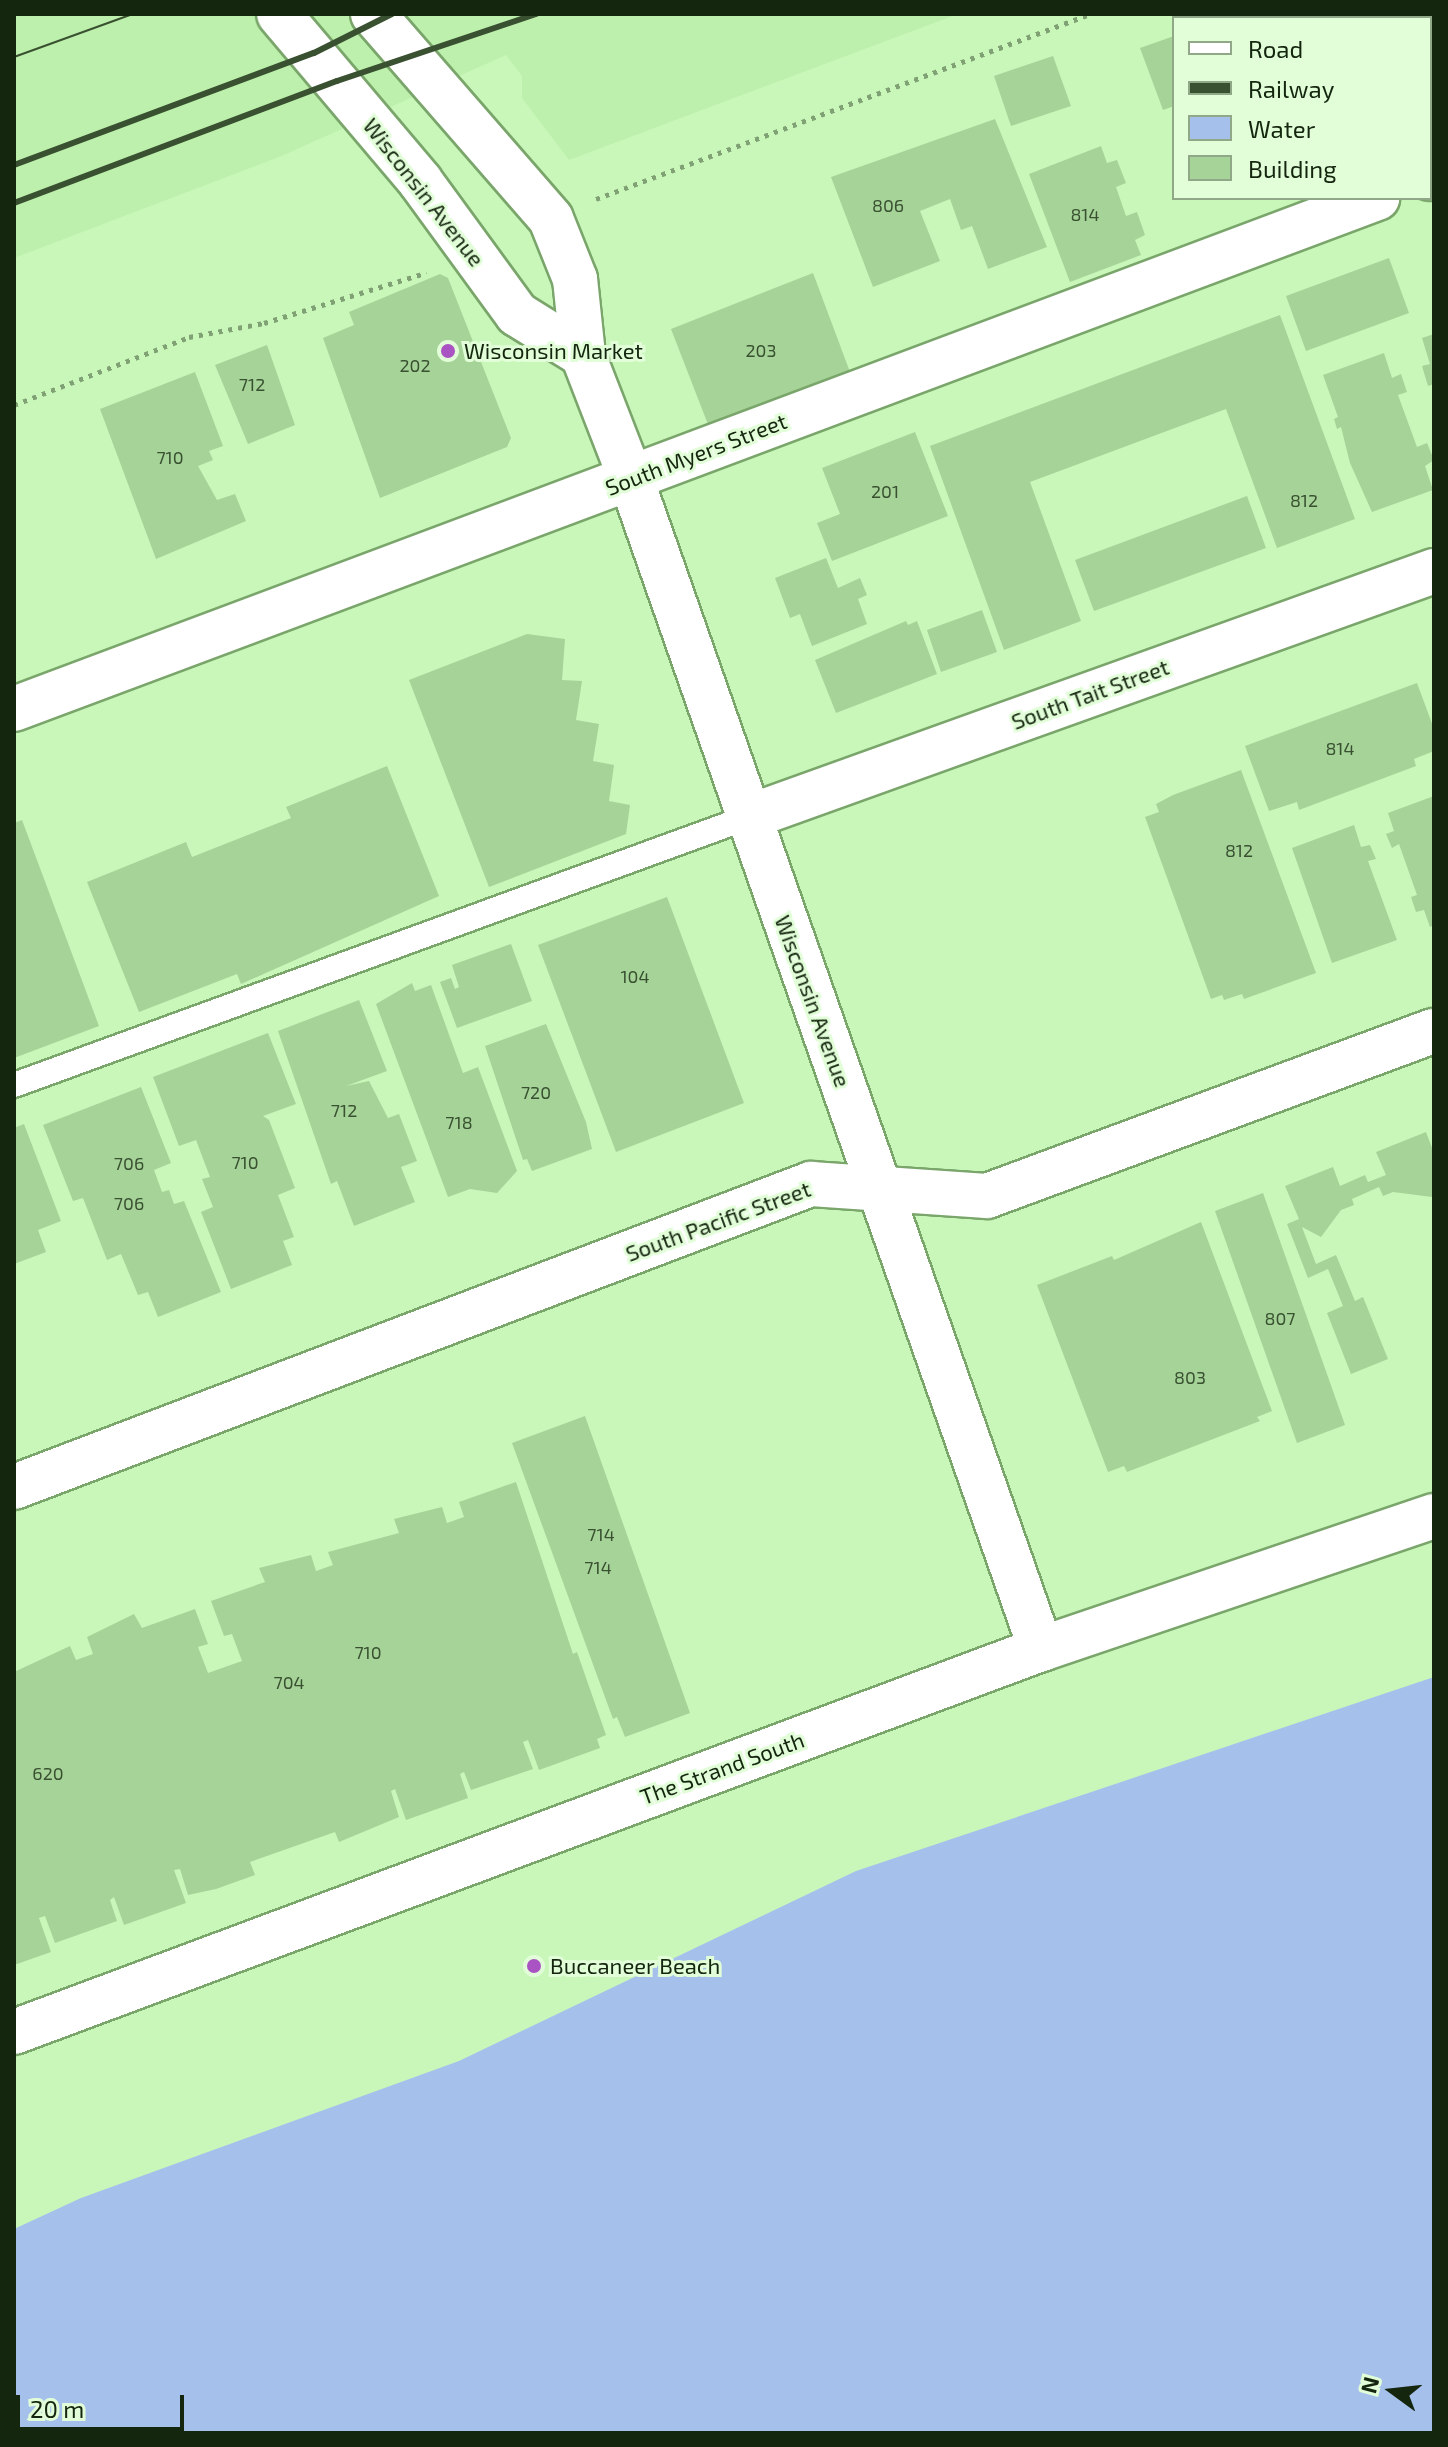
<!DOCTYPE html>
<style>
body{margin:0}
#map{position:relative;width:1448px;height:2447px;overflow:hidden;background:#c9f7ba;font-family:"Exo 2",sans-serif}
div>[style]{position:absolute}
.built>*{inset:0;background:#bdf0ac}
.water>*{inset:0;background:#a5c1eb}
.building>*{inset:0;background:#a6d398}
.path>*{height:5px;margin-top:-2.5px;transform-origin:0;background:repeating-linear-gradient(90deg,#7fa173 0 4px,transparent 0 10px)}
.roads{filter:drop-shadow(2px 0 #7aa56b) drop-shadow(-2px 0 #7aa56b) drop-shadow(0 2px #7aa56b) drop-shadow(0 -2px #7aa56b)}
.lane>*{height:24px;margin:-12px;padding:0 12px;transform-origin:12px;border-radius:12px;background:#fff}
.street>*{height:44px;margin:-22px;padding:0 22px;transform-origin:22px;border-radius:22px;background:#fff}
.secondary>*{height:44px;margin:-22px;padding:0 22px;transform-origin:22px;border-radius:22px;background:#fff}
.tram>*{height:2px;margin:-1px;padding:0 1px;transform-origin:1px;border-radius:1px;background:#395031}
.rail>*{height:6px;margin:-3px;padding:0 3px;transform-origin:3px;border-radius:3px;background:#395031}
.dots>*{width:22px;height:22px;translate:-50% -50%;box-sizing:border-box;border:4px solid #e2fed9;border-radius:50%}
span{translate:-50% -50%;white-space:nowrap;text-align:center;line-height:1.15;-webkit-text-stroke:6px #e2fed9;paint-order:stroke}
.number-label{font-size:18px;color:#395131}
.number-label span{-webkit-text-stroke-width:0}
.street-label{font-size:22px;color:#15260f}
.poi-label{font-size:22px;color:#15260f}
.left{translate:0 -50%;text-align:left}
.frame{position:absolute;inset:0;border:16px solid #15260f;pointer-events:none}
.legend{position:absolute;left:1172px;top:16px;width:260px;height:184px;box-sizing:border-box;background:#e2fed9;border:2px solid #90a888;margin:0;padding:10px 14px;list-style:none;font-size:24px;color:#15260f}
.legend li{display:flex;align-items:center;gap:16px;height:40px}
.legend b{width:40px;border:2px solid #90a888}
.north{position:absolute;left:1352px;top:2351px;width:80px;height:80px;-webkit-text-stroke:6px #e2fed9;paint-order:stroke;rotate:285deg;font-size:22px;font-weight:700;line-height:32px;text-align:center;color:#15260f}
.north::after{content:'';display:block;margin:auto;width:28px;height:36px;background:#15260f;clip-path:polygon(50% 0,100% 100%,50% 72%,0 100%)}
.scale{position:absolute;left:16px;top:2395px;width:168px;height:36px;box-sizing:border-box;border:4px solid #15260f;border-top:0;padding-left:10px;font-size:24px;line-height:28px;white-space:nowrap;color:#15260f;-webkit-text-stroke:6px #e2fed9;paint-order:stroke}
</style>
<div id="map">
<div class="built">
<div style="clip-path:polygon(14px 14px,958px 14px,569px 160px,522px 98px,522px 76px,506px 55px,284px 155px,14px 258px)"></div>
</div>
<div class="water">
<div style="clip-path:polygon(1434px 1677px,1434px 2433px,14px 2433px,14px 2229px,81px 2198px,459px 2061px,856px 1871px)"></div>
</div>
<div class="building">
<div style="clip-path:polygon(1231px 14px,1371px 14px,1372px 18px,1222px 18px)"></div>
<div style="clip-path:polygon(1391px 14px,1434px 14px,1434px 129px,1430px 18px)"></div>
<div style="clip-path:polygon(1174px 36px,1174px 106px,1163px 110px,1140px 48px)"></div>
<div style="clip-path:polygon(1053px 56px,1071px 106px,1011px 126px,994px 76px)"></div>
<div style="clip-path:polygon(995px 119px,1047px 247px,988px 269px,972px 226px,961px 230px,950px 199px,920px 211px,940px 261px,873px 287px,831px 177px)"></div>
<div style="clip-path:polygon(1101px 146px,1107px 163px,1117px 160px,1126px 183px,1116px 187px,1126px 216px,1137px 212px,1145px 235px,1135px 240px,1141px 255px,1070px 282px,1029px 174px)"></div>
<div style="clip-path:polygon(1389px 258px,1409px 313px,1306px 351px,1286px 296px)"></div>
<div style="clip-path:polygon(813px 273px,850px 372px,709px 427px,671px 329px)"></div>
<div style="clip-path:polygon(440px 274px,448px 278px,511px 438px,507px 447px,380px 498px,323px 338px,354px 325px,349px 312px)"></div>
<div style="clip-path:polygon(1280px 315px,1355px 519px,1277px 548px,1226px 409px,1030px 482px,1081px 621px,1004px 650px,930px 446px)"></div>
<div style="clip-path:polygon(1434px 334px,1434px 384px,1428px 386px,1422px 366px,1430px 364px,1422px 338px)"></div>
<div style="clip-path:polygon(267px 345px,295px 425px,248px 444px,215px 365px)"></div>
<div style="clip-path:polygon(1384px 353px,1392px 378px,1401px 374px,1407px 392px,1398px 395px,1417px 447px,1427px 443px,1434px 460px,1425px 466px,1433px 490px,1372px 512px,1350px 463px,1341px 427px,1337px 429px,1334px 419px,1338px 417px,1323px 375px)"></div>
<div style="clip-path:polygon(195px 372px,223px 446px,209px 451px,213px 460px,198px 466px,217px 500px,235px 494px,246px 521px,156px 559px,100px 409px)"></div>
<div style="clip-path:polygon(915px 432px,948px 516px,832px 561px,817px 523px,840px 514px,822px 468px)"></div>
<div style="clip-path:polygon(1247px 496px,1266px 548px,1094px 611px,1075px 560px)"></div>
<div style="clip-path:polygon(826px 558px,838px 588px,860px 578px,867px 595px,858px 599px,867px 624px,812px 646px,800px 614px,790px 618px,775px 578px)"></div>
<div style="clip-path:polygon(982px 610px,997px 652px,941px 672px,927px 630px)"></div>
<div style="clip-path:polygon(906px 621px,908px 625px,917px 621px,937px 674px,836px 713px,815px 660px)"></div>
<div style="clip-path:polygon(527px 634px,565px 639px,562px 680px,582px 681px,576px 720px,599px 724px,593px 761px,614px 765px,609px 801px,630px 805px,626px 834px,489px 887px,409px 680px)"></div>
<div style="clip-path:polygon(1417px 683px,1434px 729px,1434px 751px,1414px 759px,1416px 766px,1299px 810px,1297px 802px,1269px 811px,1245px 746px)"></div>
<div style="clip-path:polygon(387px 766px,439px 896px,241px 984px,237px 974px,139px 1012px,87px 882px,186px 842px,192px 857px,291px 818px,286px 807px)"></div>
<div style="clip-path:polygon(1241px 770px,1316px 973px,1244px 999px,1242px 994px,1224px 1000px,1222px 995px,1211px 999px,1145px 817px,1159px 812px,1156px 804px,1173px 795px)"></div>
<div style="clip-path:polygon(1434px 796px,1434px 925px,1430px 927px,1424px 910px,1416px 912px,1411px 897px,1417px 895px,1399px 844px,1392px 848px,1386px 834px,1394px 831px,1388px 813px)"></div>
<div style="clip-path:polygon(22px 820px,99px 1026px,14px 1058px,14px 823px)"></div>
<div style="clip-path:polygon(1354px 825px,1361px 847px,1370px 845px,1376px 859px,1368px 861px,1397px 940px,1332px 963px,1292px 848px)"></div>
<div style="clip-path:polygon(667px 897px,744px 1103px,616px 1152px,538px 945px)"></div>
<div style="clip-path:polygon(511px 944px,532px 1001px,457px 1028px,440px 982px,451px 978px,455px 989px,459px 987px,452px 965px)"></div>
<div style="clip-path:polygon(412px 983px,415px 991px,431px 985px,463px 1073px,478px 1067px,517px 1171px,497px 1193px,470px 1189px,448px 1197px,376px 1004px)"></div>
<div style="clip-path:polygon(359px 1000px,387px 1071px,346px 1086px,369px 1081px,388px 1118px,399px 1114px,417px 1161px,401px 1167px,415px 1202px,354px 1226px,337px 1181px,331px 1184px,278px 1031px)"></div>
<div style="clip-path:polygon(546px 1024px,586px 1122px,592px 1149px,532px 1171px,527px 1159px,523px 1160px,485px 1046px)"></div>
<div style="clip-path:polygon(268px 1033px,296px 1104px,263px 1116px,269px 1120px,295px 1188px,278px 1195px,294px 1237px,283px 1241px,292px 1265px,231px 1289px,201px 1212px,213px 1207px,202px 1179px,210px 1177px,196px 1140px,179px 1146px,153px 1077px)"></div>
<div style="clip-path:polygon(141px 1087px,171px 1163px,154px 1170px,162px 1192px,169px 1190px,174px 1204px,184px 1201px,221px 1292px,158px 1317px,148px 1292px,138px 1295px,121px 1254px,107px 1260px,83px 1198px,73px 1201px,43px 1125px)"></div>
<div style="clip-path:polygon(24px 1124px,61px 1221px,38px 1230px,46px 1252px,14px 1264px,14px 1128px)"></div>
<div style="clip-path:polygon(1426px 1132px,1434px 1153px,1432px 1197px,1393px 1192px,1383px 1196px,1379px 1187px,1352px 1199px,1354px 1205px,1341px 1210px,1321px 1237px,1302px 1227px,1316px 1264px,1336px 1255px,1355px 1301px,1363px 1297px,1388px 1359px,1351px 1374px,1327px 1313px,1343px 1306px,1328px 1269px,1308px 1278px,1287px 1224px,1299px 1219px,1285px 1186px,1333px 1167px,1340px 1186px,1365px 1175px,1368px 1182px,1386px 1175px,1376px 1152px)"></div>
<div style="clip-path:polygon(1263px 1193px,1345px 1425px,1297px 1443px,1215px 1211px)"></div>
<div style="clip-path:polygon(1201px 1222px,1272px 1411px,1257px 1417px,1260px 1421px,1127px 1472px,1124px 1466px,1108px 1472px,1037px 1285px,1112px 1256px,1114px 1260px)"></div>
<div style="clip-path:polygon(585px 1416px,690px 1713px,625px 1737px,617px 1717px,613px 1719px,512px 1443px)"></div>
<div style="clip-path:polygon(516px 1482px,573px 1654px,577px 1652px,606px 1735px,597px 1739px,600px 1748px,539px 1770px,528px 1740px,523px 1742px,533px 1769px,471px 1790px,464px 1772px,460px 1774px,468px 1798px,406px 1820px,395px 1789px,391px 1791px,399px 1817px,339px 1842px,335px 1832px,250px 1862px,255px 1875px,216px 1889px,188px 1895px,180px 1869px,174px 1870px,186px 1903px,124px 1925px,114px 1897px,110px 1900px,117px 1921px,55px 1943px,45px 1916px,39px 1918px,51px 1952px,14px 1965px,14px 1672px,70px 1646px,76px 1660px,93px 1654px,87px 1637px,134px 1614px,142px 1628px,195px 1609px,208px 1644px,198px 1647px,208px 1673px,242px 1661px,232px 1634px,224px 1636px,211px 1601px,265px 1582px,259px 1568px,311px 1555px,316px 1571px,333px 1565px,328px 1552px,399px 1533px,394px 1519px,442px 1507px,447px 1523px,464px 1517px,459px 1502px)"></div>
</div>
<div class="path">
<div style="left:596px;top:199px;width:528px;rotate:-20.53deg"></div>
<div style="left:14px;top:405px;width:188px;rotate:-21.2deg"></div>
<div style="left:189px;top:337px;width:76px;rotate:-10.6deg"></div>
<div style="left:264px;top:323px;width:170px;rotate:-17.2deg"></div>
</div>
<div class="roads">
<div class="lane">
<div style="left:14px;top:1085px;width:779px;rotate:-20.04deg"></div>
</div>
<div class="street">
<div style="left:1430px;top:178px;width:4px;rotate:-27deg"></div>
<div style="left:14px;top:709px;width:1456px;rotate:-20.55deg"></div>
<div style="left:746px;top:818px;width:731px;rotate:-19.75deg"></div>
<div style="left:14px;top:2032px;width:1096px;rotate:-20.45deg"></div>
<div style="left:1041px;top:1649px;width:415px;rotate:-18.7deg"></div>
</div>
<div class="secondary">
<div style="left:279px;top:14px;width:219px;rotate:49.8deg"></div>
<div style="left:420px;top:181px;width:165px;rotate:53.9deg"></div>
<div style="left:517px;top:314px;width:78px;rotate:31.8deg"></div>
<div style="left:373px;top:14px;width:271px;rotate:49deg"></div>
<div style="left:551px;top:219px;width:65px;rotate:68.2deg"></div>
<div style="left:575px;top:279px;width:76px;rotate:84deg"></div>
<div style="left:583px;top:355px;width:133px;rotate:68.8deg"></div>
<div style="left:631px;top:479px;width:1240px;rotate:70.69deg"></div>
<div style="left:14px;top:1487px;width:853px;rotate:-20.82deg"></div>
<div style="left:811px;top:1184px;width:176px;rotate:3.9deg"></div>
<div style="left:987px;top:1196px;width:476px;rotate:-20.3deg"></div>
</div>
</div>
<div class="tram">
<div style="left:14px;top:57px;width:127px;rotate:-19.9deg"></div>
</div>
<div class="rail">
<div style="left:14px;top:165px;width:320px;rotate:-20.5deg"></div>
<div style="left:314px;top:53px;width:87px;rotate:-26.6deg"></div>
<div style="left:14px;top:203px;width:345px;rotate:-20.7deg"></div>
<div style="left:337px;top:81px;width:210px;rotate:-18.6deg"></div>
</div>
<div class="dots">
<div style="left:448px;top:351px;background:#a954c2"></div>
<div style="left:534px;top:1966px;background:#a954c2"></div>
</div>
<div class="number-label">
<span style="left:888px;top:205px">806</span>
<span style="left:1085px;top:214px">814</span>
<span style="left:761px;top:350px">203</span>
<span style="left:415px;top:365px">202</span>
<span style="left:252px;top:384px">712</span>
<span style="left:170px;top:457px">710</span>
<span style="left:885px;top:491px">201</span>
<span style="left:1304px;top:500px">812</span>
<span style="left:1340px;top:748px">814</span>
<span style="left:1239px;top:850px">812</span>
<span style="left:635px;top:976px">104</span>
<span style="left:536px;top:1092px">720</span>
<span style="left:344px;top:1110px">712</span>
<span style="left:459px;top:1122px">718</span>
<span style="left:245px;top:1162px">710</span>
<span style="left:129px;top:1163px">706</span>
<span style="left:129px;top:1203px">706</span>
<span style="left:1280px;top:1318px">807</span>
<span style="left:1190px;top:1377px">803</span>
<span style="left:601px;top:1534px">714</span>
<span style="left:598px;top:1567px">714</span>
<span style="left:368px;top:1652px">710</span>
<span style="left:289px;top:1682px">704</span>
<span style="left:48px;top:1773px">620</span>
</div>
<div class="street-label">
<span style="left:424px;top:192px;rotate:52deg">Wisconsin Avenue</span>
<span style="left:696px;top:454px;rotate:-21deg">South Myers Street</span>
<span style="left:1090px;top:694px;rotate:-20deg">South Tait Street</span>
<span style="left:813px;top:1001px;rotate:70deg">Wisconsin Avenue</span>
<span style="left:718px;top:1221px;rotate:-20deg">South Pacific Street</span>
<span style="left:722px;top:1768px;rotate:-20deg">The Strand South</span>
</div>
<div class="poi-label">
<span class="left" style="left:464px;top:351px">Wisconsin Market</span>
<span class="left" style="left:550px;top:1966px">Buccaneer Beach</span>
</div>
<div class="frame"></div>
<ul class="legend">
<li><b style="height:10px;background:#fff"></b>Road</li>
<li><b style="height:10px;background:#395031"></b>Railway</li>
<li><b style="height:22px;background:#a5c1eb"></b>Water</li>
<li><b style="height:22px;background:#a6d398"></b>Building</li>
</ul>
<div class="north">N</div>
<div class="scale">20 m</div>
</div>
